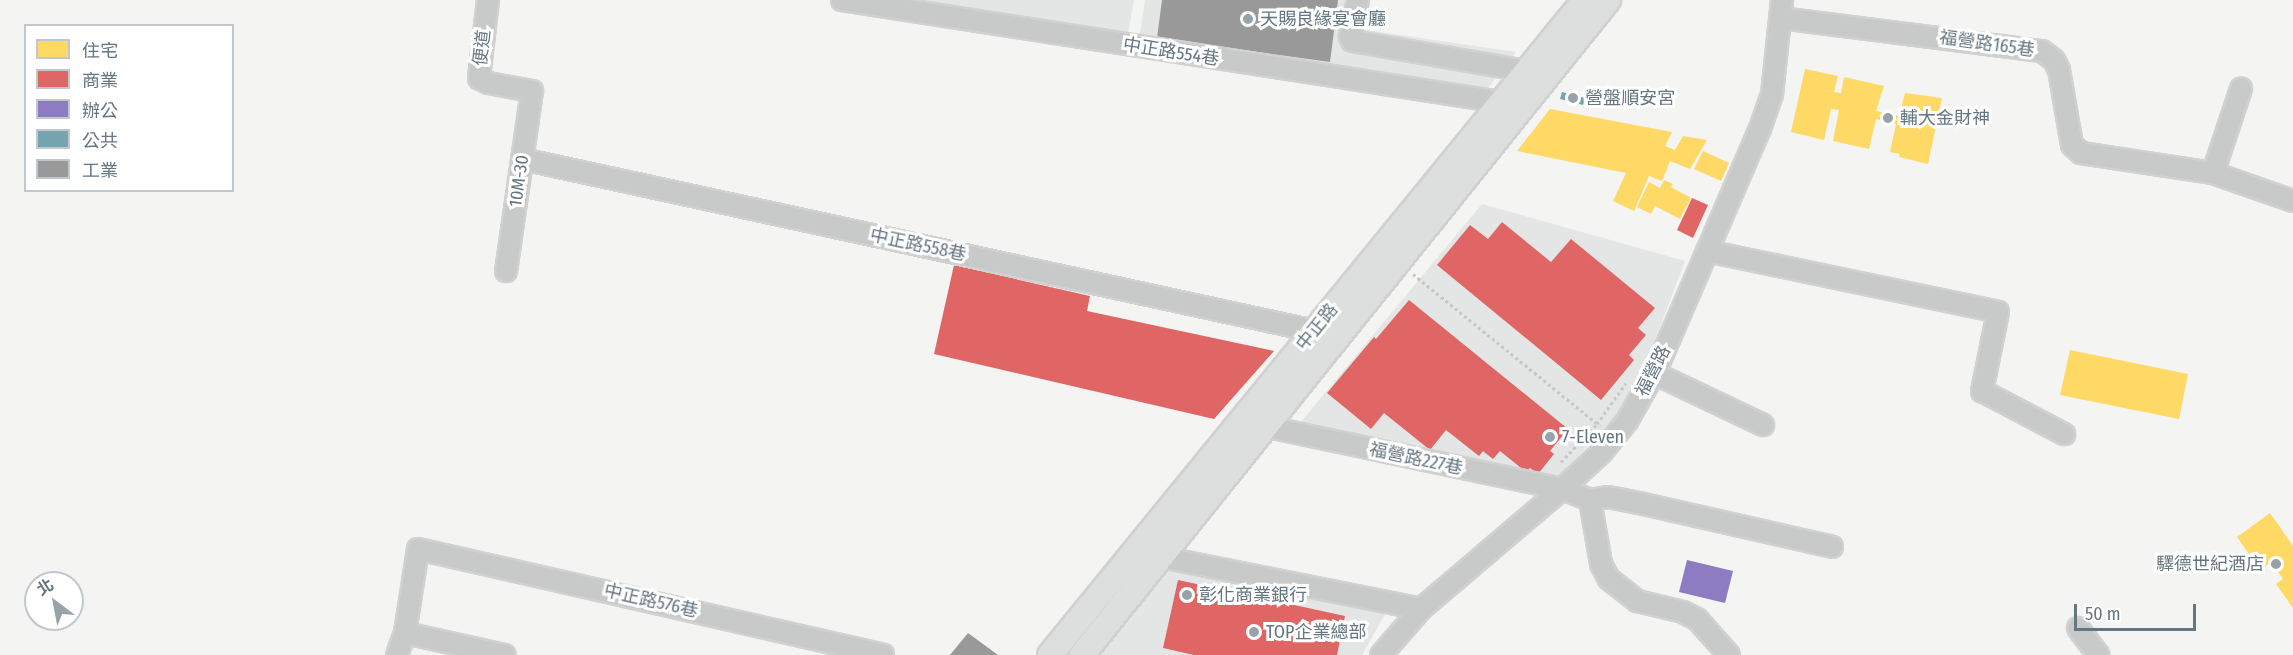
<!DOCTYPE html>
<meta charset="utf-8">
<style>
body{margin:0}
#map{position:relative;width:2293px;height:655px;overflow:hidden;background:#f4f4f2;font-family:"Fira Sans Condensed","Noto Sans TC",sans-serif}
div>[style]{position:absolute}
.built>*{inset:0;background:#e4e5e5}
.homes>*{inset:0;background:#ffd966}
.shops>*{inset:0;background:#e06666}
.offices>*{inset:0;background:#8e7cc3}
.public>*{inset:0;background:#76a5af}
.industry>*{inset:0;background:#999}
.path>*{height:3px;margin-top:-1.5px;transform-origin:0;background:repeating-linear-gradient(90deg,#c6c7c8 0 3px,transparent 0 6px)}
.roads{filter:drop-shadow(2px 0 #d1d1d1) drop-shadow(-2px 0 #d1d1d1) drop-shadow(0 2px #d1d1d1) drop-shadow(0 -2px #d1d1d1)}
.minor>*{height:20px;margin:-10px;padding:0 10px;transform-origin:10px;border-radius:10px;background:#c8caca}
.major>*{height:24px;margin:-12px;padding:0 12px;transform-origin:12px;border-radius:12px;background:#dddede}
.dots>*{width:16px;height:16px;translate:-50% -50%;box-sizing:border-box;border:3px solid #fff;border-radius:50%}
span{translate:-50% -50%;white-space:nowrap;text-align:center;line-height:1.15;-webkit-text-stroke:6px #fff;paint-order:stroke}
.poi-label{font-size:18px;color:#657681}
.left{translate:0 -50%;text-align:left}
.right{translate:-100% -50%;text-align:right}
.street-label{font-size:18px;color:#657681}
.legend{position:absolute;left:24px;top:24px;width:210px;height:168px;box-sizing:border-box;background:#fff;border:2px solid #c1c8cd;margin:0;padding:8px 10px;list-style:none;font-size:18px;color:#657681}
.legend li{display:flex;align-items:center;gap:12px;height:30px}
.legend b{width:30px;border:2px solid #c1c8cd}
.north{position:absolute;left:24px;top:571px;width:60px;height:60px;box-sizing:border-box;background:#fff;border:2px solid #c1c8cd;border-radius:50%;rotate:328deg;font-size:16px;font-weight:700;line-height:24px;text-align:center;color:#657681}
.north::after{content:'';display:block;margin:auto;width:21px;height:27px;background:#97a2a9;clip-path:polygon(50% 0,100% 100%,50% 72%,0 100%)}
.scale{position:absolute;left:2074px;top:604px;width:122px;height:27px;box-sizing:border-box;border:3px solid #657681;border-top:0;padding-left:8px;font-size:18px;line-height:21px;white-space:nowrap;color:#657681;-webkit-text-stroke:4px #fff;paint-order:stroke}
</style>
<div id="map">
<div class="built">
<div style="clip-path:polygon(911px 0,1134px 0,1128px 34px)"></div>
<div style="clip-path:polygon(1145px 0,1351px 0,1347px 27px,1516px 52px,1485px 92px,1139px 41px)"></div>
<div style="clip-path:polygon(1482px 204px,1685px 261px,1642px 375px,1614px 419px,1554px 481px,1299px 424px)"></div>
<div style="clip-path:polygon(1172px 563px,1389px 607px,1362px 655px,1100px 655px)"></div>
</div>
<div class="homes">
<div style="clip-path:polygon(1805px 69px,1838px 76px,1834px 92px,1841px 93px,1844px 77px,1884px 86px,1876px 111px,1899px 116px,1905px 93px,1942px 98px,1928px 164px,1899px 157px,1900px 154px,1890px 152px,1896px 124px,1876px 119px,1869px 149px,1833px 141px,1839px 110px,1831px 109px,1824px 140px,1791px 132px)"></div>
<div style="clip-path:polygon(1550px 109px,1672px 132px,1665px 146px,1675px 150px,1683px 136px,1707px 140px,1690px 169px,1670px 161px,1662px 181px,1649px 176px,1634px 211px,1613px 201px,1626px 173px,1517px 151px)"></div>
<div style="clip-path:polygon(1703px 151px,1729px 163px,1721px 181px,1694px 169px)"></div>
<div style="clip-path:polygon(1664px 180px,1673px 184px,1671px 187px,1691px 198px,1680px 219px,1655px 206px,1651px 214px,1637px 207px,1649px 182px,1660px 188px)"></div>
<div style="clip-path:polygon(2070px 350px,2188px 374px,2179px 419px,2060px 395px)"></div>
<div style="clip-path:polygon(2270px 513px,2293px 546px,2293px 608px,2276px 584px,2283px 579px,2271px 562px,2260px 570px,2237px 537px)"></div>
</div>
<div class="shops">
<div style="clip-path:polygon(1692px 198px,1708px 205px,1693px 238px,1677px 230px)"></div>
<div style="clip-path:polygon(1502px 222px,1551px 262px,1571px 239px,1655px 308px,1638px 328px,1646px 335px,1629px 355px,1634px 360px,1601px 400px,1437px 265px,1470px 225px,1488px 239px)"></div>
<div style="clip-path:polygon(954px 265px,1090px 296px,1087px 311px,1274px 351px,1214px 419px,934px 354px)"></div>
<div style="clip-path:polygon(1409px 300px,1568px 429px,1550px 451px,1554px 454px,1538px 474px,1530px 468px,1526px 472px,1500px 451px,1493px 459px,1483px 451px,1479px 456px,1446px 430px,1430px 450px,1384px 413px,1371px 429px,1327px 393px,1374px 337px,1376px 339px)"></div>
<div style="clip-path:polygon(1178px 580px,1345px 616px,1337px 655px,1194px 655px,1163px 648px)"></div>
</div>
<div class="offices">
<div style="clip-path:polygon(1687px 560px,1733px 571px,1725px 603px,1679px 592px)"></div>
</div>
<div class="public">
<div style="clip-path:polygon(1562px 92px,1585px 98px,1583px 105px,1560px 99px)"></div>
</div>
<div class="industry">
<div style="clip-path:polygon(1162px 0,1338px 0,1330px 62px,1157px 38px)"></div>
<div style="clip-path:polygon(968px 633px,998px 655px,950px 655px)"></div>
</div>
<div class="path">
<div style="left:1413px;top:274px;width:241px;rotate:39.1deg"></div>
<div style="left:1561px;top:462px;width:52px;rotate:-46.5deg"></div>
<div style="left:1597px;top:424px;width:50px;rotate:-54.7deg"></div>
</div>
<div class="roads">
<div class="minor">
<div style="left:488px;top:0;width:79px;rotate:96.6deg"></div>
<div style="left:479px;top:78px;width:10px;rotate:29deg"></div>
<div style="left:488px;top:83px;width:45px;rotate:10.3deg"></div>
<div style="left:532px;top:91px;width:182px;rotate:98.2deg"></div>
<div style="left:842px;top:0;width:667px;rotate:8.8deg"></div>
<div style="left:1358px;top:0;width:37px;rotate:103deg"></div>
<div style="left:1350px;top:36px;width:5px;rotate:68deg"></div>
<div style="left:1352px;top:41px;width:177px;rotate:9.8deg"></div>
<div style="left:1780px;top:18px;width:264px;rotate:7.2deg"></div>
<div style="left:2042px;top:51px;width:15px;rotate:37deg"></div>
<div style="left:2054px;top:60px;width:11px;rotate:63deg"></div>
<div style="left:2059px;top:70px;width:76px;rotate:80.2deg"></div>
<div style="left:2072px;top:145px;width:12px;rotate:42deg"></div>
<div style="left:2081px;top:153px;width:134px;rotate:8.6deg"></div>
<div style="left:2213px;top:173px;width:85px;rotate:19.3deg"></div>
<div style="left:522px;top:159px;width:810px;rotate:12.25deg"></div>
<div style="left:2213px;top:173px;width:89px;rotate:-71.6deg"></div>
<div style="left:1707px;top:251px;width:297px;rotate:11.8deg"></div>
<div style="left:1998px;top:312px;width:81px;rotate:101.4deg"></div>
<div style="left:1982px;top:391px;width:93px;rotate:27.7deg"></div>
<div style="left:1654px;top:373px;width:121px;rotate:25.5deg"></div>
<div style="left:1254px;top:424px;width:315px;rotate:11.9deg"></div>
<div style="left:1562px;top:489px;width:30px;rotate:21deg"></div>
<div style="left:1590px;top:500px;width:65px;rotate:80.2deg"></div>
<div style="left:1601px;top:564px;width:17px;rotate:62deg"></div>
<div style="left:1609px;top:579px;width:36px;rotate:38deg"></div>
<div style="left:1637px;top:601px;width:47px;rotate:13.4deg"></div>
<div style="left:1683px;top:612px;width:16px;rotate:27deg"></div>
<div style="left:1697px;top:619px;width:48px;rotate:48.4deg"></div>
<div style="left:1590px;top:500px;width:18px;rotate:-9deg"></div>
<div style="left:1608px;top:497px;width:32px;rotate:11deg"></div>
<div style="left:1639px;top:503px;width:198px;rotate:12.8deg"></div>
<div style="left:1161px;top:557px;width:265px;rotate:11.3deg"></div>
<div style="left:2078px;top:628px;width:34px;rotate:53deg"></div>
<div style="left:405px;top:633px;width:102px;rotate:12.4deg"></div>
<div style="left:397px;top:655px;width:23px;rotate:-70deg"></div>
<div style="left:405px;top:633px;width:85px;rotate:-81.2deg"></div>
<div style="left:418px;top:549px;width:477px;rotate:12.8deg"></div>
<div style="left:1381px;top:655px;width:61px;rotate:-49deg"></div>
<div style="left:1421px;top:609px;width:185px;rotate:-40.4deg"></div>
<div style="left:1562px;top:489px;width:54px;rotate:-42.8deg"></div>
<div style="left:1602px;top:452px;width:40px;rotate:-51deg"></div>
<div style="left:1627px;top:421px;width:59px;rotate:-60.4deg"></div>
<div style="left:1656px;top:370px;width:262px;rotate:-66.7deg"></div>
<div style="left:1760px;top:129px;width:37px;rotate:-71deg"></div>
<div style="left:1772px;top:94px;width:95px;rotate:-83.9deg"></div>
</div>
<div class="major">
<div style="left:1050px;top:655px;width:846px;rotate:-50.76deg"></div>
<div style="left:1082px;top:655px;width:840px;rotate:-51.23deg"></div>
</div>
</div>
<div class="dots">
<div style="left:1248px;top:19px;background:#97a2a9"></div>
<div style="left:1573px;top:98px;background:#97a2a9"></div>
<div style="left:1888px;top:118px;background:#97a2a9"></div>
<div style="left:1550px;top:437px;background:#97a2a9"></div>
<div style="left:2276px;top:564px;background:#97a2a9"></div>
<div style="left:1187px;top:595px;background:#97a2a9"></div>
<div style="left:1254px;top:632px;background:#97a2a9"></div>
</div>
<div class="poi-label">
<span class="left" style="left:1260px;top:19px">天賜良緣宴會廳</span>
<span class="left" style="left:1585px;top:98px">營盤順安宮</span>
<span class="left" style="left:1900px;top:118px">輔大金財神</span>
<span class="left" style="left:1562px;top:437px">7-Eleven</span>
<span class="right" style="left:2264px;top:564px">驛德世紀酒店</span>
<span class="left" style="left:1199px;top:595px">彰化商業銀行</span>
<span class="left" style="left:1266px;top:632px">TOP企業總部</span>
</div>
<div class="street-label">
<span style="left:1987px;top:44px;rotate:8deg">福營路165巷</span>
<span style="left:482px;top:48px;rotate:-84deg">便道</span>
<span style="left:1171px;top:52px;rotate:9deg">中正路554巷</span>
<span style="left:519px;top:181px;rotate:-82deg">10M-30</span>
<span style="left:918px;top:245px;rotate:12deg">中正路558巷</span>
<span style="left:1317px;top:327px;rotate:-51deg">中正路</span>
<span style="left:1653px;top:371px;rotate:-63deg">福營路</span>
<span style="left:1416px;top:459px;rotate:12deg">福營路227巷</span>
<span style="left:651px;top:601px;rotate:13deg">中正路576巷</span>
</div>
<ul class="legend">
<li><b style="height:16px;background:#ffd966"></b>住宅</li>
<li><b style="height:16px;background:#e06666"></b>商業</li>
<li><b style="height:16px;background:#8e7cc3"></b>辦公</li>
<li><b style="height:16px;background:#76a5af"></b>公共</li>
<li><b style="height:16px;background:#999"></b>工業</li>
</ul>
<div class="north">北</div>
<div class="scale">50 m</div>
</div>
